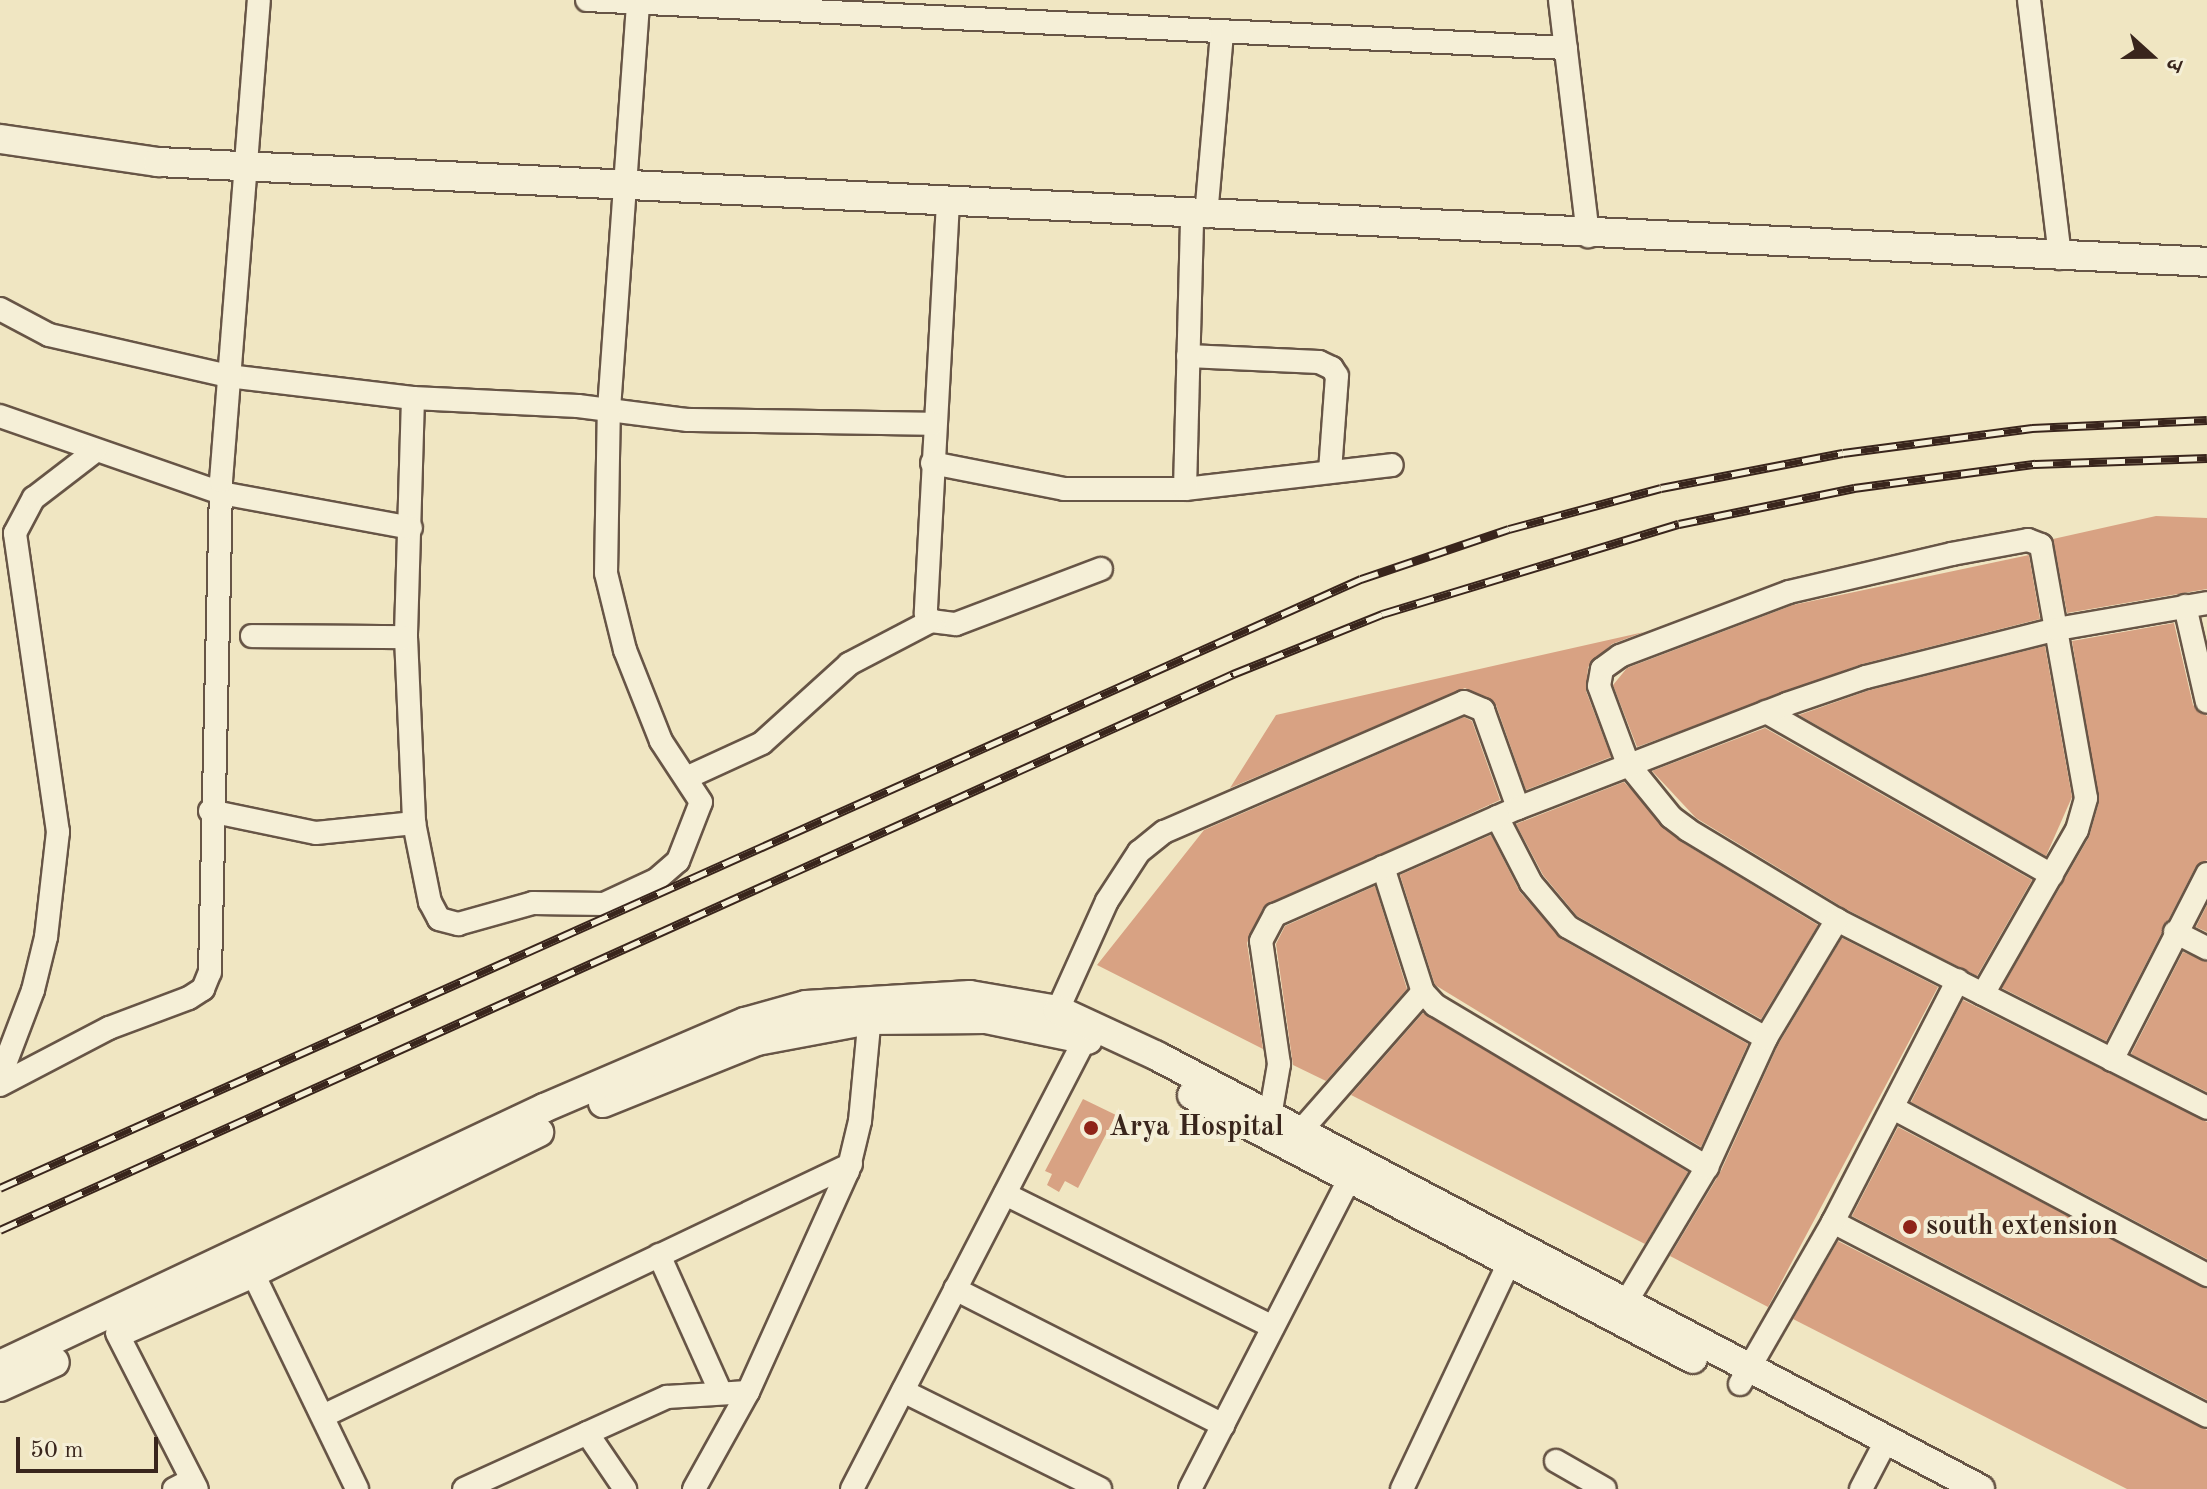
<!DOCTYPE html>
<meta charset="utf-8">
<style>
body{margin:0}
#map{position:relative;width:2207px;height:1489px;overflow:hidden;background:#f0e6c2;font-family:"Old Standard TT","Noto Serif Devanagari",serif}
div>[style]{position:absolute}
.building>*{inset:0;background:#d8a283}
.roads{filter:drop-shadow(2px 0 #675546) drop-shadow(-2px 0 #675546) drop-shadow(0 2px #675546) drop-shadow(0 -2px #675546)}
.minor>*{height:22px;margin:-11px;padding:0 11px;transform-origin:11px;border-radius:11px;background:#f5efd7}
.tertiary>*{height:28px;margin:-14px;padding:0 14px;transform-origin:14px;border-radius:14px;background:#f5efd7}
.rail>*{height:9px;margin-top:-4.5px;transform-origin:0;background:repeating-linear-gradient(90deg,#f5efd7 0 18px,#39251c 0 36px);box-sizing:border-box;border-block:2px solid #39251c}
.dots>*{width:22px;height:22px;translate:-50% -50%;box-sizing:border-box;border:4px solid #f5efd7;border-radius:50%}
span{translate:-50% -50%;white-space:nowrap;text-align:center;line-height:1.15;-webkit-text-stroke:8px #f5efd7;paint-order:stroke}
.poi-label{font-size:28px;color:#39251c;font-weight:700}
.left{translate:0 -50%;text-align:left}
.north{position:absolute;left:2111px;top:16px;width:80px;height:80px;-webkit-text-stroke:6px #f5efd7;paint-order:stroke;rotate:111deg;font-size:22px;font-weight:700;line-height:32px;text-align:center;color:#39251c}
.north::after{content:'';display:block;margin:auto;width:28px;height:36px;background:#39251c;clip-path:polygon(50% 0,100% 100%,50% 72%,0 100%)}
.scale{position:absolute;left:16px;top:1437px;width:142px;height:36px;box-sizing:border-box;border:4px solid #39251c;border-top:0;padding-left:10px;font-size:24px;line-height:28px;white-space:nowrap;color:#39251c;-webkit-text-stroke:6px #f5efd7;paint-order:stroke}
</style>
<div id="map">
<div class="building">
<div style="clip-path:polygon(2156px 516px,2207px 518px,2207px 589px,2067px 613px,2053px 539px)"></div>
<div style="clip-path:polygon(2029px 555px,2040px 619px,1862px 664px,1637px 747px,1613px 685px,1627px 668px,1793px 605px)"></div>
<div style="clip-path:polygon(2174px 623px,2193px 705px,2207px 716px,2207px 860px,2195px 868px,2106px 1041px,2002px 988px,2089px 837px,2099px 802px,2072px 641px)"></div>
<div style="clip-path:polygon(1644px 632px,1612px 644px,1588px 667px,1586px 691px,1611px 757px,1526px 790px,1496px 705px,1465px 688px,1230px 788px,1276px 715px)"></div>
<div style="clip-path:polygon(2045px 646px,2072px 797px,2046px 856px,1799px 715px,1870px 690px)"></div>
<div style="clip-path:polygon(1464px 717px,1472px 721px,1500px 800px,1263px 908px,1247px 943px,1263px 1049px,1097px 965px,1204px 830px)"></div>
<div style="clip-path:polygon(1765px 728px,2032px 880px,1977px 976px,1844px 908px,1696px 818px,1652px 771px)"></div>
<div style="clip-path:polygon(1624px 782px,1680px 841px,1818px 925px,1761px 1019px,1577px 916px,1543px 875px,1516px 824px)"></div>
<div style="clip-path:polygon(1491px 835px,1520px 892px,1561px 939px,1748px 1044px,1701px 1147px,1435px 985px,1400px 875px)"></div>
<div style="clip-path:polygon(1375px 886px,1407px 989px,1326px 1081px,1293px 1065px,1276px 944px,1285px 926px)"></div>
<div style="clip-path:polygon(2207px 905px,2207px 932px,2196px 927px)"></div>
<div style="clip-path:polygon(1842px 938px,1938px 987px,1768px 1307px,1670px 1256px,1720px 1173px,1778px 1045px)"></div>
<div style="clip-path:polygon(2183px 952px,2207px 962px,2207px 1092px,2131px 1054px)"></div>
<div style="clip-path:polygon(1963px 1000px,2207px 1122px,2207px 1259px,1911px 1102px)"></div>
<div style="clip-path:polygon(1423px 1013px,1688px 1172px,1645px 1244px,1351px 1095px)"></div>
<div style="clip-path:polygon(1083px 1099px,1116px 1115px,1078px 1188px,1065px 1181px,1059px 1192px,1047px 1185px,1052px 1174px,1045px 1171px)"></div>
<div style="clip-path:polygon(1898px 1127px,2207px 1289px,2207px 1400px,1852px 1216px)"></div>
<div style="clip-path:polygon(1838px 1241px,2207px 1430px,2207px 1489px,2127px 1489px,1793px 1319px)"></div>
</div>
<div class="roads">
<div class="minor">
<div style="left:587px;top:0;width:980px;rotate:2.81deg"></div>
<div style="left:1560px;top:0;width:238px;rotate:83.2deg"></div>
<div style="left:2029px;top:0;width:260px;rotate:83.1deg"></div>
<div style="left:948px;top:202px;width:412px;rotate:93.1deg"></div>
<div style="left:926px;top:613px;width:9px;rotate:58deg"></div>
<div style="left:931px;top:621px;width:25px;rotate:7deg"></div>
<div style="left:956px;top:624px;width:155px;rotate:-20.8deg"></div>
<div style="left:1206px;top:216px;width:185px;rotate:-85deg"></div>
<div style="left:0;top:309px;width:55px;rotate:28deg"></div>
<div style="left:49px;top:335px;width:184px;rotate:12.9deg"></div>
<div style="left:228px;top:376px;width:186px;rotate:6.8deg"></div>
<div style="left:413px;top:398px;width:165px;rotate:2.8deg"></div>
<div style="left:578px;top:406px;width:111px;rotate:7.3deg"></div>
<div style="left:688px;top:420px;width:245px;rotate:0.9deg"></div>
<div style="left:1188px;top:356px;width:131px;rotate:2.6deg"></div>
<div style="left:1319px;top:362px;width:14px;rotate:25deg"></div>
<div style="left:1332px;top:368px;width:9px;rotate:58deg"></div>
<div style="left:1337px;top:376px;width:96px;rotate:94.2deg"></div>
<div style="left:413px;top:398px;width:239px;rotate:91.7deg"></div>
<div style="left:406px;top:637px;width:186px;rotate:87.5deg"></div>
<div style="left:414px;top:823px;width:81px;rotate:78.6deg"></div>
<div style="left:430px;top:902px;width:19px;rotate:62deg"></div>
<div style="left:439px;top:919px;width:20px;rotate:15deg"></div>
<div style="left:458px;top:924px;width:78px;rotate:-15.6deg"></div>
<div style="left:533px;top:903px;width:71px;rotate:0.8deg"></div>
<div style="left:604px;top:904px;width:57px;rotate:-24.8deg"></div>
<div style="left:656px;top:880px;width:29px;rotate:-41deg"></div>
<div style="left:678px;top:861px;width:63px;rotate:-68.7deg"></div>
<div style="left:701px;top:802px;width:73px;rotate:-123.3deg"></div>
<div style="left:661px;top:741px;width:98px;rotate:-111.6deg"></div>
<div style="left:625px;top:650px;width:79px;rotate:-103.9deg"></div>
<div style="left:606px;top:573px;width:164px;rotate:-89deg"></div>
<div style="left:609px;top:409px;width:410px;rotate:-85.9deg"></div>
<div style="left:0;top:416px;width:234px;rotate:19.2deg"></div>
<div style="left:221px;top:493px;width:193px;rotate:10.4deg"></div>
<div style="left:932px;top:463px;width:135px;rotate:11.1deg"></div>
<div style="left:1064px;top:489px;width:121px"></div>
<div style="left:1185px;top:489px;width:208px;rotate:-6.6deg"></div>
<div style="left:1185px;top:489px;width:274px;rotate:-88.5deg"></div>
<div style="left:2185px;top:606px;width:98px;rotate:77.1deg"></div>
<div style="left:252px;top:636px;width:154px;rotate:0.4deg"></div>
<div style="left:1766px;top:712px;width:329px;rotate:29.7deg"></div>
<div style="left:686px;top:778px;width:84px;rotate:-24.7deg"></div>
<div style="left:762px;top:743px;width:118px;rotate:-42.2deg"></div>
<div style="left:849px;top:664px;width:93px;rotate:-27.7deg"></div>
<div style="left:210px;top:811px;width:108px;rotate:11.7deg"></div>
<div style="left:316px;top:833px;width:99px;rotate:-5.8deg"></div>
<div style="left:1497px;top:817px;width:74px;rotate:62.7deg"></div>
<div style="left:1531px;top:883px;width:57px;rotate:49.9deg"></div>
<div style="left:1568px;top:927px;width:227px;rotate:29.3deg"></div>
<div style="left:1383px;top:867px;width:131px;rotate:72.3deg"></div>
<div style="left:1423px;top:992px;width:18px;rotate:47deg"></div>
<div style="left:1435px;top:1005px;width:317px;rotate:30.8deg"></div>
<div style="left:2175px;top:932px;width:36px;rotate:27deg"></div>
<div style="left:1983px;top:994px;width:189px;rotate:-60.2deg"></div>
<div style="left:2077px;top:830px;width:33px;rotate:-74deg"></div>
<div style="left:2086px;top:798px;width:257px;rotate:-100.1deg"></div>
<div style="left:2041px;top:545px;width:14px;rotate:-159deg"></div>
<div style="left:2028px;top:540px;width:77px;rotate:169.6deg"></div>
<div style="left:1952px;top:554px;width:167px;rotate:166.9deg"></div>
<div style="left:1789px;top:592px;width:181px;rotate:159.3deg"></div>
<div style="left:1620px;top:656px;width:22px;rotate:144deg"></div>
<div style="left:1602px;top:669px;width:17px;rotate:100deg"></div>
<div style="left:1599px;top:686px;width:83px;rotate:69.6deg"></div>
<div style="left:1628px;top:764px;width:68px;rotate:50.9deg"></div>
<div style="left:1671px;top:817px;width:21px;rotate:37deg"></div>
<div style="left:1688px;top:830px;width:174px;rotate:31.1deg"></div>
<div style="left:1837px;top:920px;width:415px;rotate:26.9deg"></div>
<div style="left:1051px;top:1025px;width:136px;rotate:-65.7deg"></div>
<div style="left:1107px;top:901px;width:59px;rotate:-56.9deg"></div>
<div style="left:1139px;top:852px;width:32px;rotate:-39deg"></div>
<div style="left:1164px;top:832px;width:327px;rotate:-23.4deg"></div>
<div style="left:1464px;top:702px;width:21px;rotate:23deg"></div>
<div style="left:1483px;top:710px;width:104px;rotate:70.3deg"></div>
<div style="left:2112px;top:1060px;width:209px;rotate:-62.9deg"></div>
<div style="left:0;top:1077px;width:93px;rotate:-69.2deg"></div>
<div style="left:33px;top:990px;width:55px;rotate:-76.2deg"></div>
<div style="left:46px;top:937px;width:106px;rotate:-83.5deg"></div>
<div style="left:58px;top:832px;width:302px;rotate:-98.2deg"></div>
<div style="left:15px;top:533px;width:40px;rotate:-62deg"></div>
<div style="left:34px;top:498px;width:76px;rotate:-37.5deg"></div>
<div style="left:0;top:1085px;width:123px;rotate:-27.6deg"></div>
<div style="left:109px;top:1028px;width:85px;rotate:-20.6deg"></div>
<div style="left:189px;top:998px;width:17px;rotate:-33deg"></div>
<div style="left:203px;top:989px;width:18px;rotate:-68deg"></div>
<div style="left:210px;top:972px;width:491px;rotate:-88.7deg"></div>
<div style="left:221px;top:481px;width:482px;rotate:-85.5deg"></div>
<div style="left:1893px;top:1108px;width:356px;rotate:28deg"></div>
<div style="left:1268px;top:1128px;width:65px;rotate:-80.2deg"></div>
<div style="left:1279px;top:1064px;width:124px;rotate:-98.3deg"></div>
<div style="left:1261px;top:941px;width:30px;rotate:-62deg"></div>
<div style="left:1275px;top:915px;width:266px;rotate:-23.8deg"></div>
<div style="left:1518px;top:808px;width:288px;rotate:-21.1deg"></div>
<div style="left:1787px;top:704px;width:83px;rotate:-18.9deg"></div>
<div style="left:1866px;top:677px;width:197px;rotate:-14.1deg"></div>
<div style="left:2057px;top:629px;width:152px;rotate:-9.8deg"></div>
<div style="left:1291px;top:1142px;width:200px;rotate:-48.7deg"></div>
<div style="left:1005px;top:1194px;width:299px;rotate:26.4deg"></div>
<div style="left:1833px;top:1222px;width:421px;rotate:27.4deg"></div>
<div style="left:659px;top:1255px;width:149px;rotate:65.8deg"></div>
<div style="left:246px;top:1259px;width:255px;rotate:64.2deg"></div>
<div style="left:955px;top:1289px;width:301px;rotate:26.9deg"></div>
<div style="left:1619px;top:1314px;width:171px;rotate:-59.1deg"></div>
<div style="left:1707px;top:1167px;width:142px;rotate:-65.4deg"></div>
<div style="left:1766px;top:1038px;width:138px;rotate:-59deg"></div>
<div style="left:117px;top:1333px;width:175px;rotate:62.9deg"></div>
<div style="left:1740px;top:1384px;width:187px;rotate:-60.1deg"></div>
<div style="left:1833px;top:1222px;width:272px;rotate:-62.7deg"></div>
<div style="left:903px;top:1391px;width:220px;rotate:26.4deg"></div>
<div style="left:323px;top:1416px;width:585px;rotate:-25.51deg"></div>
<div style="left:587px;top:1433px;width:68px;rotate:55.8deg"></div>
<div style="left:1556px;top:1461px;width:56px;rotate:29.7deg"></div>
<div style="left:174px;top:1489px;width:20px;rotate:-27deg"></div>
<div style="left:464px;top:1489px;width:223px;rotate:-24.4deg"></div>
<div style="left:667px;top:1397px;width:81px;rotate:-3.5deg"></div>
<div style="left:694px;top:1489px;width:111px;rotate:-60.9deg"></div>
<div style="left:748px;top:1392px;width:243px;rotate:-65.7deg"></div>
<div style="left:848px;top:1171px;width:51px;rotate:-76.5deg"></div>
<div style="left:860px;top:1121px;width:117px;rotate:-84.6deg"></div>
<div style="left:852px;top:1489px;width:507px;rotate:-62.63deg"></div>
<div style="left:1190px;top:1489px;width:348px;rotate:-62.8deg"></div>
<div style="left:1402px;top:1489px;width:267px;rotate:-64.7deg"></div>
<div style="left:1861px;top:1489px;width:56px;rotate:-62.5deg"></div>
</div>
<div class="tertiary">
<div style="left:0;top:139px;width:160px;rotate:8.3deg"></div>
<div style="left:158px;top:162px;width:2051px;rotate:2.79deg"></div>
<div style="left:1192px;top:1095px;width:566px;rotate:27.79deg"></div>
<div style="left:603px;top:1103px;width:166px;rotate:-21.9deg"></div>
<div style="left:757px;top:1041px;width:114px;rotate:-10.6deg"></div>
<div style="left:869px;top:1020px;width:117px;rotate:-0.5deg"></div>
<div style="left:986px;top:1019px;width:104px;rotate:11.6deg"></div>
<div style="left:129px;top:1328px;width:136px;rotate:-23.9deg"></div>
<div style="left:253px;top:1273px;width:319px;rotate:-26.2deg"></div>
<div style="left:0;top:1365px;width:602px;rotate:-25.29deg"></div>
<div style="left:544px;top:1108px;width:219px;rotate:-23.2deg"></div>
<div style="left:745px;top:1022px;width:63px;rotate:-15.6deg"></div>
<div style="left:806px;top:1005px;width:164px;rotate:-3.5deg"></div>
<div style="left:970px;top:995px;width:89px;rotate:9.7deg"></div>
<div style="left:1058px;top:1010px;width:109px;rotate:24.9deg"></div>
<div style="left:1157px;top:1056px;width:930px;rotate:27.75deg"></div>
<div style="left:0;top:1387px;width:60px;rotate:-24.4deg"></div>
</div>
</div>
<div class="rail">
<div style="left:0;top:1188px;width:1491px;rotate:-24.11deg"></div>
<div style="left:1361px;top:579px;width:156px;rotate:-18.7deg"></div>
<div style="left:1509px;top:529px;width:157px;rotate:-15.1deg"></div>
<div style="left:1661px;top:488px;width:185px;rotate:-10.9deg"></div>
<div style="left:1843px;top:453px;width:191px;rotate:-7.5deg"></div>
<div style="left:2032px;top:428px;width:175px;rotate:-2.6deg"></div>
<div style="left:0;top:1230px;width:1353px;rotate:-24.27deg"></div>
<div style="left:1233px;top:674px;width:161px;rotate:-21.9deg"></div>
<div style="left:1382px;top:614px;width:310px;rotate:-16.9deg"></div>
<div style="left:1679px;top:524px;width:179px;rotate:-11.6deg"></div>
<div style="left:1854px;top:488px;width:183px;rotate:-7.6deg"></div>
<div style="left:2035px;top:464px;width:172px;rotate:-2deg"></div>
</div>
<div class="dots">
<div style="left:1091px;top:1128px;background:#8f2418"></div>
<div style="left:1910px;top:1227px;background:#8f2418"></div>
</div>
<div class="poi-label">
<span class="left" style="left:1109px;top:1128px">Arya Hospital</span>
<span class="left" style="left:1926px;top:1227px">south extension</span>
</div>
<div class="north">उ</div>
<div class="scale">50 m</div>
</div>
